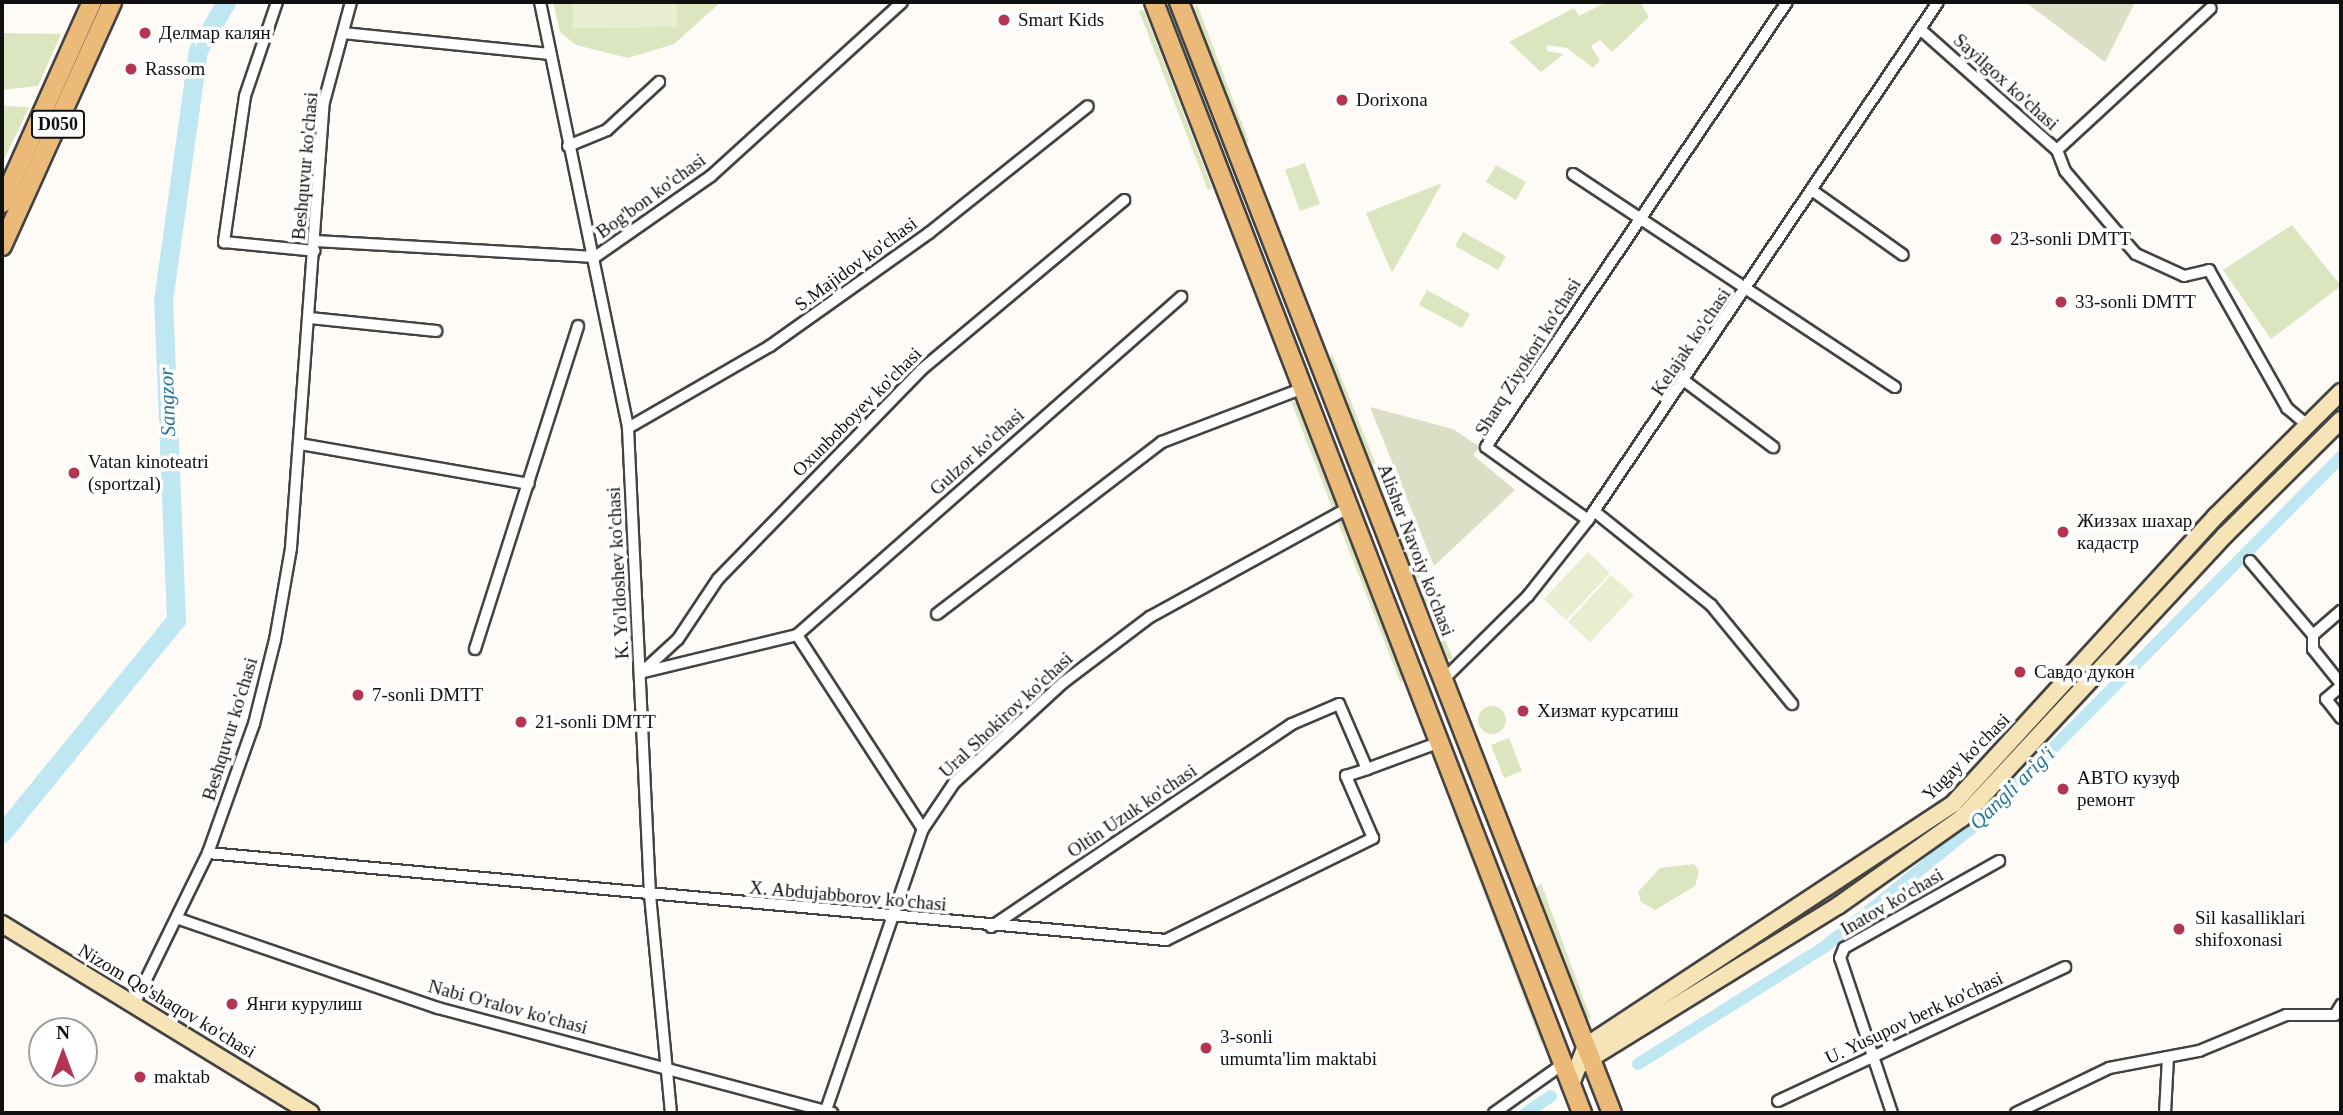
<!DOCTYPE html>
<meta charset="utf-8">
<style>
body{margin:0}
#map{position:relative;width:2343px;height:1115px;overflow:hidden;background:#fefaf5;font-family:Georgia,serif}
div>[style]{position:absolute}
.green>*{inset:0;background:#dbe6c0}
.round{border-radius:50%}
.cemetery>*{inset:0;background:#dcdfc6}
.pitch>*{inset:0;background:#e9eed1}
.canal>*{height:12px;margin:-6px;padding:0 6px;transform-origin:6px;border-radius:6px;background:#bee7f1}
.river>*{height:19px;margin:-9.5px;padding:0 9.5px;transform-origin:9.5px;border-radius:9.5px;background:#bee7f1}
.roads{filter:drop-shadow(2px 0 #434343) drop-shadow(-2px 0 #434343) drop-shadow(0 2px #434343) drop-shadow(0 -2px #434343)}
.street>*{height:10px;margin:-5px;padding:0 5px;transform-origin:5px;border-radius:5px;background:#fff}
.secondary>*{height:16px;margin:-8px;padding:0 8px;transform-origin:8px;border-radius:8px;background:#f7e4b6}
.primary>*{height:18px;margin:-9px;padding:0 9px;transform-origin:9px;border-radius:9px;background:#ebba78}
.dots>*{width:19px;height:19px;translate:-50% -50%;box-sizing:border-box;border:4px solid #fff;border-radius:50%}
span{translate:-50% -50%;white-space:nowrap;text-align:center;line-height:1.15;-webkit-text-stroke:7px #fff;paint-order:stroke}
.shield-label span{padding:2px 5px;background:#fff;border:2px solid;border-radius:5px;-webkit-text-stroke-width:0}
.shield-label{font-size:18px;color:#101010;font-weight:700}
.poi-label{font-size:19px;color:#101010}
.left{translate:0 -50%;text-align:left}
.street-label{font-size:19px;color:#101010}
.water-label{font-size:21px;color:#257997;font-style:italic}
.frame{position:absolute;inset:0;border:4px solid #101010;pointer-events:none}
.north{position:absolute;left:28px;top:1017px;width:70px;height:70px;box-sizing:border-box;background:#fff;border:2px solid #9f9f9f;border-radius:50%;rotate:0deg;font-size:19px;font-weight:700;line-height:28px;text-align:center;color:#101010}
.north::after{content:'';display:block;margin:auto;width:24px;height:32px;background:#b43552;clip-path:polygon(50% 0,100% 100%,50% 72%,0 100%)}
</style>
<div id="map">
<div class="green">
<div style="clip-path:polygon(553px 2px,721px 2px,674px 44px,628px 58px,576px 45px,560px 32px)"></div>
<div style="clip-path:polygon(1607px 2px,1640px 2px,1649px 17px,1612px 52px,1600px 40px,1591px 46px,1600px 60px,1593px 68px,1567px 48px,1547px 45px,1547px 51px,1564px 54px,1541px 72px,1509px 42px,1574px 8px,1579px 16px)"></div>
<div style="clip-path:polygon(1197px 4px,1249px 142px,1245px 144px,1194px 10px)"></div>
<div style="clip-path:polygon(1144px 10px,1212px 188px,1208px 190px,1139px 11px)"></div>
<div style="clip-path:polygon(2px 33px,61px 34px,38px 86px,2px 90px)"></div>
<div style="clip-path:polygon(2px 106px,29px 107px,2px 164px)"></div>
<div style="clip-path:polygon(1305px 163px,1320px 204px,1300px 211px,1285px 170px)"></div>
<div style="clip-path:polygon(1496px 165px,1526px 182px,1516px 200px,1486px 182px)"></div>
<div style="clip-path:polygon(1442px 183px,1392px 273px,1366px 213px)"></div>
<div style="clip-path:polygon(2292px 225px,2341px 286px,2271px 339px,2223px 270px)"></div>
<div style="clip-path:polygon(1463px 232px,1506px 256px,1498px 270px,1455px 246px)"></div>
<div style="clip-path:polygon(1427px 290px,1470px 314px,1462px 328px,1419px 305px)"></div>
<div style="clip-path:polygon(1332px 354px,1453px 659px,1447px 659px,1329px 360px)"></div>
<div style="clip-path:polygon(1291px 401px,1298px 403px,1339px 508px,1333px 510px)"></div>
<div style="clip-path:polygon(1342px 515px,1405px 674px,1401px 684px,1336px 517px)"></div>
<div class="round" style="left:1478px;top:706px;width:28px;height:28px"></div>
<div style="clip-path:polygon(1509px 738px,1522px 771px,1504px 778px,1491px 745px)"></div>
<div style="clip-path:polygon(1453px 812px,1457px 812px,1547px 1041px,1541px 1043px)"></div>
<div style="clip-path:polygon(1694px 864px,1699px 871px,1695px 886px,1655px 910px,1641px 902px,1638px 892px,1660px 868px)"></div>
<div style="clip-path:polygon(1541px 883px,1591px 1019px,1586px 1020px,1536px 889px)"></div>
</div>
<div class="cemetery">
<div style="clip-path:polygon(2025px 2px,2135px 2px,2105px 62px)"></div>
<div style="clip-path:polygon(1370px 407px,1453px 429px,1480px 447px,1473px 455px,1515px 490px,1434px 566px)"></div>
</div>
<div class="pitch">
<div style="clip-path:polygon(573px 2px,677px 2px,677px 27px,573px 28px)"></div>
<div style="clip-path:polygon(1588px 552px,1610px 573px,1566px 620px,1544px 599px)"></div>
<div style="clip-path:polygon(1611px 575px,1634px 595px,1590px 642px,1568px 622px)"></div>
</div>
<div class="canal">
<div style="left:1638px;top:1064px;width:218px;rotate:-32.1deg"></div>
<div style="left:1823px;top:948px;width:207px;rotate:-38.9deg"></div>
<div style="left:1984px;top:818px;width:508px;rotate:-45.32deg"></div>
<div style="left:1526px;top:1113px;width:30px;rotate:-34deg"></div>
</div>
<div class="river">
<div style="left:2px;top:833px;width:275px;rotate:-50.8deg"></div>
<div style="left:176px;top:620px;width:319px;rotate:-92.3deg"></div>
<div style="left:163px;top:301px;width:253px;rotate:-82.1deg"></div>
<div style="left:198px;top:50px;width:56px;rotate:-59.7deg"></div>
</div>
<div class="roads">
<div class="street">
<div style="left:277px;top:2px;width:99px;rotate:108.8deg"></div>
<div style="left:245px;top:96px;width:148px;rotate:98.2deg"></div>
<div style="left:224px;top:242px;width:91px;rotate:5.6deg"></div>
<div style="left:540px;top:2px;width:435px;rotate:78.3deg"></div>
<div style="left:628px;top:428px;width:468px;rotate:87.3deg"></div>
<div style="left:650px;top:895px;width:219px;rotate:84.5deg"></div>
<div style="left:1920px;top:29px;width:183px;rotate:41.5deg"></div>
<div style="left:2057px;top:150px;width:22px;rotate:69deg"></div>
<div style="left:2065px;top:171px;width:109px;rotate:49.5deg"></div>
<div style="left:2136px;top:254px;width:53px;rotate:24.6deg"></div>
<div style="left:2184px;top:276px;width:26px;rotate:-13deg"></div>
<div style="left:2209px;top:270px;width:159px;rotate:60.5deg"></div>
<div style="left:2287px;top:408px;width:26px;rotate:40deg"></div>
<div style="left:343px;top:33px;width:208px;rotate:5.8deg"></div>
<div style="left:568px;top:146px;width:42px;rotate:-22.3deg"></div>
<div style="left:607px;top:130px;width:71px;rotate:-42.7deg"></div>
<div style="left:2057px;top:150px;width:209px;rotate:-42.7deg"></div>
<div style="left:1573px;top:174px;width:386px;rotate:33.5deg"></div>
<div style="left:1813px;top:191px;width:110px;rotate:35.4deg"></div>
<div style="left:316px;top:241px;width:279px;rotate:3.3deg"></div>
<div style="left:595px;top:257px;width:141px;rotate:-34.9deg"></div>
<div style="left:711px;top:176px;width:258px;rotate:-42.3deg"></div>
<div style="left:310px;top:318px;width:127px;rotate:5.9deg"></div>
<div style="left:1686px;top:382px;width:109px;rotate:36.8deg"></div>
<div style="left:628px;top:428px;width:164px;rotate:-30deg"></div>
<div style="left:770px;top:346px;width:195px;rotate:-35.4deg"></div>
<div style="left:929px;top:233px;width:203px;rotate:-38.6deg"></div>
<div style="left:300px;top:444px;width:232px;rotate:9.9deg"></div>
<div style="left:1594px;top:511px;width:150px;rotate:38.8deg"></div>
<div style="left:1711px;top:605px;width:128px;rotate:50.7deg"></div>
<div style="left:1588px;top:520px;width:125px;rotate:-144.4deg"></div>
<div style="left:1486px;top:447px;width:537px;rotate:-55.93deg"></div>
<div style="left:2250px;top:561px;width:97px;rotate:49.6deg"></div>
<div style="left:2313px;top:635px;width:14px;rotate:90deg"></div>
<div style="left:2313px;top:649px;width:45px;rotate:51.3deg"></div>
<div style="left:937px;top:614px;width:283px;rotate:-37.4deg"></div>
<div style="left:1162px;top:442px;width:149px;rotate:-20.9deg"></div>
<div style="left:797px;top:635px;width:231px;rotate:57deg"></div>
<div style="left:2313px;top:635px;width:37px;rotate:-41deg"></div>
<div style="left:475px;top:649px;width:339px;rotate:-72.3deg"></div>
<div style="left:644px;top:672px;width:157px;rotate:-13.6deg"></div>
<div style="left:797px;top:635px;width:512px;rotate:-41.35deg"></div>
<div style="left:641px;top:673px;width:50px;rotate:-42.6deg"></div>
<div style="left:678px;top:639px;width:72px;rotate:-56.3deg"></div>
<div style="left:718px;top:579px;width:291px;rotate:-45.8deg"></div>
<div style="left:921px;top:370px;width:265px;rotate:-39.9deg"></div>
<div style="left:1444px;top:679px;width:118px;rotate:-44.7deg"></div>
<div style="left:1528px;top:596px;width:97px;rotate:-51.7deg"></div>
<div style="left:1588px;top:520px;width:625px;rotate:-55.95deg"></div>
<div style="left:2341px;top:686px;width:20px;rotate:139deg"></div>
<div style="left:2326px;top:699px;width:24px;rotate:52deg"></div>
<div style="left:208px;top:853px;width:962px;rotate:5.19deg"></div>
<div style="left:1166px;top:940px;width:231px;rotate:-26.2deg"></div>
<div style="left:1373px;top:838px;width:68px;rotate:-113.5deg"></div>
<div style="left:1346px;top:776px;width:22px;rotate:-18deg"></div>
<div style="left:179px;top:919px;width:274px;rotate:19deg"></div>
<div style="left:438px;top:1008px;width:408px;rotate:14.9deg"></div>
<div style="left:991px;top:927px;width:363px;rotate:-34deg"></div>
<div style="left:1292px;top:724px;width:51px;rotate:-23.1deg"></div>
<div style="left:1339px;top:704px;width:71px;rotate:66.7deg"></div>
<div style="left:1367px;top:769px;width:78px;rotate:-20.3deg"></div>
<div style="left:133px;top:1006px;width:170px;rotate:-63.9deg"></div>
<div style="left:208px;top:853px;width:137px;rotate:-70.4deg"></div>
<div style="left:254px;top:724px;width:87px;rotate:-76deg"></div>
<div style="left:275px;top:640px;width:93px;rotate:-80.1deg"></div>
<div style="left:291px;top:548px;width:447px;rotate:-85.8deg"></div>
<div style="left:324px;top:102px;width:104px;rotate:-74.9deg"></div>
<div style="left:1778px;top:1101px;width:317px;rotate:-25deg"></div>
<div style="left:825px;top:1113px;width:300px;rotate:-71deg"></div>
<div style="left:923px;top:829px;width:55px;rotate:-56deg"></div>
<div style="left:954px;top:783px;width:149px;rotate:-42.6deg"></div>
<div style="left:1064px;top:682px;width:108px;rotate:-37.1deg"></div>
<div style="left:1150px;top:617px;width:226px;rotate:-28.8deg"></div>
<div style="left:1494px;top:1113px;width:85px;rotate:-35.4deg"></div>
<div style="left:1892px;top:1113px;width:163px;rotate:-108.5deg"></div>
<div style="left:1840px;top:958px;width:11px;rotate:-68deg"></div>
<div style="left:1844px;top:948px;width:178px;rotate:-29.3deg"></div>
<div style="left:2016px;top:1113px;width:103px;rotate:-25.8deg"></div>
<div style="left:2109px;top:1068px;width:92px;rotate:-10.7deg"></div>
<div style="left:2199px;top:1051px;width:94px;rotate:-22.5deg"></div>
<div style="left:2286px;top:1015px;width:49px"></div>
<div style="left:2335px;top:1015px;width:12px;rotate:-59deg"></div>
<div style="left:2165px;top:1113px;width:56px;rotate:-86.9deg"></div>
</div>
<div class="secondary">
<div style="left:2px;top:924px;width:362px;rotate:31.5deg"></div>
<div style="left:1580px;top:1065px;width:304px;rotate:-31.7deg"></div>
<div style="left:1839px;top:905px;width:151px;rotate:-35.3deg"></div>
<div style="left:1962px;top:818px;width:386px;rotate:-47.1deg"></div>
<div style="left:2225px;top:535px;width:163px;rotate:-44.8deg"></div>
<div style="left:1571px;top:1084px;width:41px;rotate:-68.5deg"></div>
<div style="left:1586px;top:1046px;width:440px;rotate:-33.4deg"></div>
<div style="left:1953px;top:804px;width:390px;rotate:-47.6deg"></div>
<div style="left:2216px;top:516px;width:176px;rotate:-44.8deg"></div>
</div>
<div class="primary">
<div style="left:1154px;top:2px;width:1191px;rotate:68.93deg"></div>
<div style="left:1179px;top:2px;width:1192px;rotate:68.71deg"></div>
<div style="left:2px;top:203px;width:220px;rotate:-65.9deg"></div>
<div style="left:2px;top:246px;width:268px;rotate:-65.7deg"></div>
</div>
</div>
<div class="dots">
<div style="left:1004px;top:20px;background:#b43552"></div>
<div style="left:145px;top:33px;background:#b43552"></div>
<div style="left:131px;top:69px;background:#b43552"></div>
<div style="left:1342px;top:100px;background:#b43552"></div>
<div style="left:1996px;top:239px;background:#b43552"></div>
<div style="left:2061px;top:302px;background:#b43552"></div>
<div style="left:74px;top:473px;background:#b43552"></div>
<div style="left:2063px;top:532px;background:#b43552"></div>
<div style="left:2020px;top:672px;background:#b43552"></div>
<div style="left:358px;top:695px;background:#b43552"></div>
<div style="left:1523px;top:711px;background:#b43552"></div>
<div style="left:521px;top:722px;background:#b43552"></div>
<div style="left:2063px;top:789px;background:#b43552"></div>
<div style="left:2179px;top:929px;background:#b43552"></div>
<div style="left:232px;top:1004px;background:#b43552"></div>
<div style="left:1206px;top:1048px;background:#b43552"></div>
<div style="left:140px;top:1077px;background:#b43552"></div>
</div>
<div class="shield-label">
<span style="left:58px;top:124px">D050</span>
</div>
<div class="poi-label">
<span class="left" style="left:1018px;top:20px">Smart Kids</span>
<span class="left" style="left:159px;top:33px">Делмар калян</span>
<span class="left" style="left:145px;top:69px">Rassom</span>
<span class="left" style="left:1356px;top:100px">Dorixona</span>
<span class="left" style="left:2010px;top:239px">23-sonli DMTT</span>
<span class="left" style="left:2075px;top:302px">33-sonli DMTT</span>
<span class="left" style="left:88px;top:473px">Vatan kinoteatri<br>(sportzal)</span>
<span class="left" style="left:2077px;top:532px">Жиззах шахар<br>кадастр</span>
<span class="left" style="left:2034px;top:672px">Cавдо дукон</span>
<span class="left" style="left:372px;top:695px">7-sonli DMTT</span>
<span class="left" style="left:1537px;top:711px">Хизмат курсатиш</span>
<span class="left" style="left:535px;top:722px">21-sonli DMTT</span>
<span class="left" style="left:2077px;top:789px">АВТО кузуф<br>ремонт</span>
<span class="left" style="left:2195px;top:929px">Sil kasalliklari<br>shifoxonasi</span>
<span class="left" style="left:246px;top:1004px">Янги курулиш</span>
<span class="left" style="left:1220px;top:1048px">3-sonli<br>umumta'lim maktabi</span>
<span class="left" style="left:154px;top:1077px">maktab</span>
</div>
<div class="street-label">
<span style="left:2006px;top:82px;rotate:42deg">Sayilgox ko'chasi</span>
<span style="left:305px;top:166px;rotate:-85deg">Beshquvur ko'chasi</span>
<span style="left:651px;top:196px;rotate:-36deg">Bog'bon ko'chasi</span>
<span style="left:856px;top:264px;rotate:-36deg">S.Majidov ko'chasi</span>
<span style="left:1691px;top:342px;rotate:-56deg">Kelajak ko'chasi</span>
<span style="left:1528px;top:357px;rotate:-58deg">Sharq Ziyokori ko'chasi</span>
<span style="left:857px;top:412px;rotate:-45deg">Oxunboboyev ko'chasi</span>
<span style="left:977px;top:452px;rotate:-42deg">Gulzor ko'chasi</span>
<span style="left:1416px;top:550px;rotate:69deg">Alisher Navoiy ko'chasi</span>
<span style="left:618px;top:573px;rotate:-93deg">K. Yo'ldoshev ko'chasi</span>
<span style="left:1006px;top:715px;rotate:-43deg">Ural Shokirov ko'chasi</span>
<span style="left:230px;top:729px;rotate:-73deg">Beshquvur ko'chasi</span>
<span style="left:1966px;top:757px;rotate:-45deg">Yugay ko'chasi</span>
<span style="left:1132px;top:811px;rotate:-34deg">Oltin Uzuk ko'chasi</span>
<span style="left:848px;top:896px;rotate:5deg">X. Abdujabborov ko'chasi</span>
<span style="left:1892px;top:902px;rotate:-30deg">Inatov ko'chasi</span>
<span style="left:167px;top:1001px;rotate:31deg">Nizom Qo'shaqov ko'chasi</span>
<span style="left:508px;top:1007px;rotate:15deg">Nabi O'ralov ko'chasi</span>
<span style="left:1914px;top:1018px;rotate:-25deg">U. Yusupov berk ko'chasi</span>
</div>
<div class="water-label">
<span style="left:167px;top:402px;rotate:-92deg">Sangzor</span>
<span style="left:2012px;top:788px;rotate:-44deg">Qangli arig'i</span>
</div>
<div class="frame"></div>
<div class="north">N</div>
</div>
